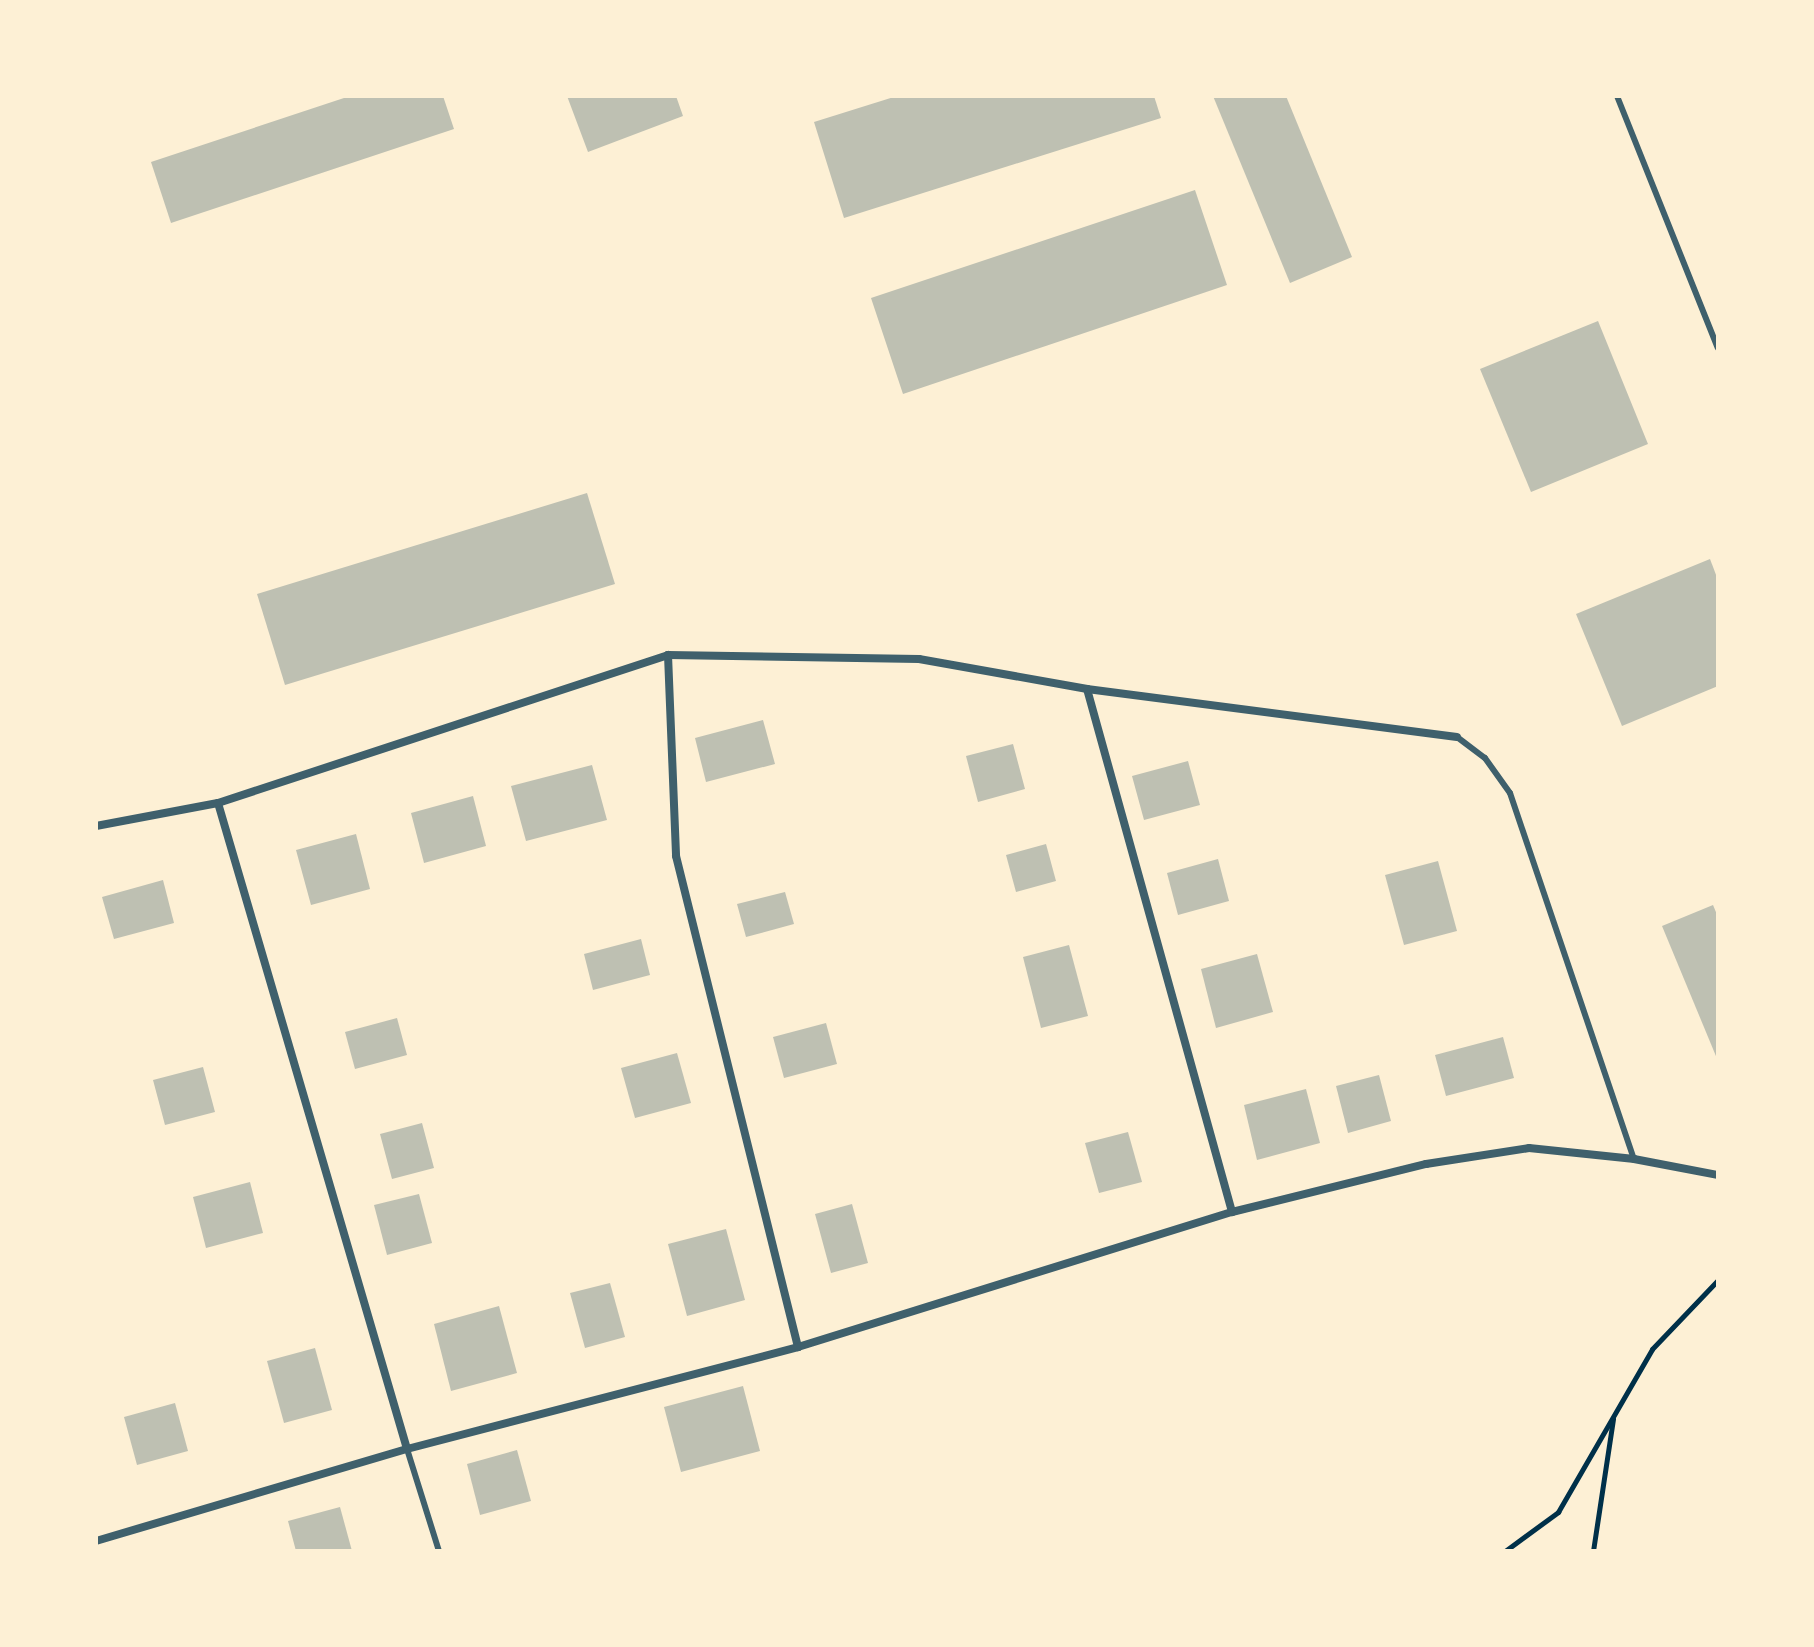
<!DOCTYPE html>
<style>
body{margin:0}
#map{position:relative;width:1814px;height:1647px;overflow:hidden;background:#fdf0d5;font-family:Commissioner,sans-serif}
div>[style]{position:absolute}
.building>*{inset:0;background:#bec0b2}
.path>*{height:5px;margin:-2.5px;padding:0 2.5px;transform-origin:2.5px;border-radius:2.5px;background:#003049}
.service>*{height:6px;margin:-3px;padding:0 3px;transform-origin:3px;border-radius:3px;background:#3f606c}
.minor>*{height:8px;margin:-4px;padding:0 4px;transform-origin:4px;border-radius:4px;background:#3f606c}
span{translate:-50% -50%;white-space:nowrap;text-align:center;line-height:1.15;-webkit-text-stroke:7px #fdf0d5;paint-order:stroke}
.frame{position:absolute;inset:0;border:98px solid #fdf0d5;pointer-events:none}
</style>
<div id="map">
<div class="building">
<div style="clip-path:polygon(350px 96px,443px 96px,454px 129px,171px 223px,151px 162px)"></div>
<div style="clip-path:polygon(567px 96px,676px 96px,683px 116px,588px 152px)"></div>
<div style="clip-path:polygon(897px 96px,1154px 96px,1161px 118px,844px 218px,814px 122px)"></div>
<div style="clip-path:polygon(1213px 96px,1286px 96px,1352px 257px,1290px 283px)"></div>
<div style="clip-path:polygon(1195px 190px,1227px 285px,903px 394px,871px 298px)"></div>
<div style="clip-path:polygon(1598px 321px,1648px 444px,1531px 492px,1480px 369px)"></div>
<div style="clip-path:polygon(587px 493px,615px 584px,285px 685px,257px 594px)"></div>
<div style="clip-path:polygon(1710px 559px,1718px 580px,1718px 686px,1622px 726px,1576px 614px)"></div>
<div style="clip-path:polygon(763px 720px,775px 764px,706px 782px,695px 738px)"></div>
<div style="clip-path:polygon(1013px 744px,1025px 789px,978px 802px,966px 756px)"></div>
<div style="clip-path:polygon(1188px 761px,1200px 805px,1144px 820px,1132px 776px)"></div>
<div style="clip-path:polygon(592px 765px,607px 820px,526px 841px,511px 786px)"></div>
<div style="clip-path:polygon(473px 796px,486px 846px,424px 863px,411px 813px)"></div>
<div style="clip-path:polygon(356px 834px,370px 889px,311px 905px,296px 850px)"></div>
<div style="clip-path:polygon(1046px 844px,1056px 881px,1016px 892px,1006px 855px)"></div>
<div style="clip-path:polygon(1218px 859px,1229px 901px,1178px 915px,1167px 873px)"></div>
<div style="clip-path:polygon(1438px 861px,1457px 931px,1404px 945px,1385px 875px)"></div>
<div style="clip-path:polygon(163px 880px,174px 923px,114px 939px,102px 897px)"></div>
<div style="clip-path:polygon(785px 892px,794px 924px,746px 937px,737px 904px)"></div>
<div style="clip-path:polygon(1713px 905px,1718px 917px,1718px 1061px,1662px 926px)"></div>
<div style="clip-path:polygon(641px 939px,650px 975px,593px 990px,584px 954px)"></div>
<div style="clip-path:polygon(1069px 945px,1088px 1016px,1041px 1028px,1023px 957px)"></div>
<div style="clip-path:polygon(1257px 954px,1273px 1012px,1216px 1028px,1201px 969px)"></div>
<div style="clip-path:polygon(397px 1018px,407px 1055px,355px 1069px,345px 1032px)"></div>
<div style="clip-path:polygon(826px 1023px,837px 1064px,784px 1078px,773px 1037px)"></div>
<div style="clip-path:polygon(1503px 1037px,1514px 1078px,1446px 1096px,1435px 1055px)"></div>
<div style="clip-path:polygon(677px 1053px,691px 1103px,635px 1118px,621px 1068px)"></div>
<div style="clip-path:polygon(203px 1067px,215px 1112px,165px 1125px,153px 1080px)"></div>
<div style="clip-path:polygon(1379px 1075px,1391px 1121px,1348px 1133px,1336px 1086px)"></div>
<div style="clip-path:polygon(1306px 1089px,1320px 1143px,1257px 1160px,1244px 1105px)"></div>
<div style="clip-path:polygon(422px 1123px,434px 1168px,392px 1179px,380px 1134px)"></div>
<div style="clip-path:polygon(1128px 1132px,1142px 1182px,1099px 1193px,1085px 1143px)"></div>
<div style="clip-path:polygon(250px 1182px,263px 1233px,206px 1248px,193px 1197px)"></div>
<div style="clip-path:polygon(419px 1194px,432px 1243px,387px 1255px,374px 1205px)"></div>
<div style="clip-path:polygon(852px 1204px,868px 1263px,831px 1273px,815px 1214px)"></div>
<div style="clip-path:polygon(726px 1229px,745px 1300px,687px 1316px,668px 1244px)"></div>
<div style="clip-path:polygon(610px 1283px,625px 1337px,585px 1348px,570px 1293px)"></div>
<div style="clip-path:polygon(499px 1306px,517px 1373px,451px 1391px,434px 1324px)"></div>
<div style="clip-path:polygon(315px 1348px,332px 1410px,284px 1423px,267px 1361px)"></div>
<div style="clip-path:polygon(743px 1386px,760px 1451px,681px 1472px,664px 1407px)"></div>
<div style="clip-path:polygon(175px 1403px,188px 1451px,137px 1465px,124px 1417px)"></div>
<div style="clip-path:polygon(517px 1450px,531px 1501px,480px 1515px,467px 1464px)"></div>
<div style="clip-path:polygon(340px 1507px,352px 1551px,296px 1551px,288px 1521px)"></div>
</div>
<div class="path">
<div style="left:1505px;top:1551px;width:66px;rotate:-36.3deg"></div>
<div style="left:1558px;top:1512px;width:188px;rotate:-60deg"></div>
<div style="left:1652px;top:1349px;width:95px;rotate:-46.3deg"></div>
<div style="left:1593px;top:1551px;width:134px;rotate:-81.4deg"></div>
</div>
<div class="service">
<div style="left:1617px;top:96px;width:271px;rotate:68.2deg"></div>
<div style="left:1457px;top:737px;width:35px;rotate:37deg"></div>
<div style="left:1485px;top:758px;width:43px;rotate:54.5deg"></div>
<div style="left:1510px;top:793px;width:386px;rotate:71.3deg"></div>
<div style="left:407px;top:1449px;width:107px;rotate:72.6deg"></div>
</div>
<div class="minor">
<div style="left:668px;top:655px;width:201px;rotate:87.7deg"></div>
<div style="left:676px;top:856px;width:506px;rotate:76.05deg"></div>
<div style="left:1087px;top:689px;width:543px;rotate:74.5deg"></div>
<div style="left:218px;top:803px;width:673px;rotate:73.69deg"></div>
<div style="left:96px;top:826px;width:124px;rotate:-10.7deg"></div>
<div style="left:218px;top:803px;width:474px;rotate:-18.2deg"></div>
<div style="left:668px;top:655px;width:251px;rotate:0.9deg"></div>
<div style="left:919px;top:659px;width:171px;rotate:10.1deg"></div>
<div style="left:1087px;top:689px;width:373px;rotate:7.4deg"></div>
<div style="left:96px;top:1541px;width:324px;rotate:-16.5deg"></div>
<div style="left:407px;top:1449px;width:404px;rotate:-14.6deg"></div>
<div style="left:798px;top:1347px;width:455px;rotate:-17.3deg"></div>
<div style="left:1232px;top:1212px;width:200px;rotate:-13.9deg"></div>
<div style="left:1426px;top:1164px;width:104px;rotate:-8.8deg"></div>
<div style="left:1529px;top:1148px;width:106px;rotate:6deg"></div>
<div style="left:1634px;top:1159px;width:86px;rotate:10.8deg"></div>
</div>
<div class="frame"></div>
</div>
